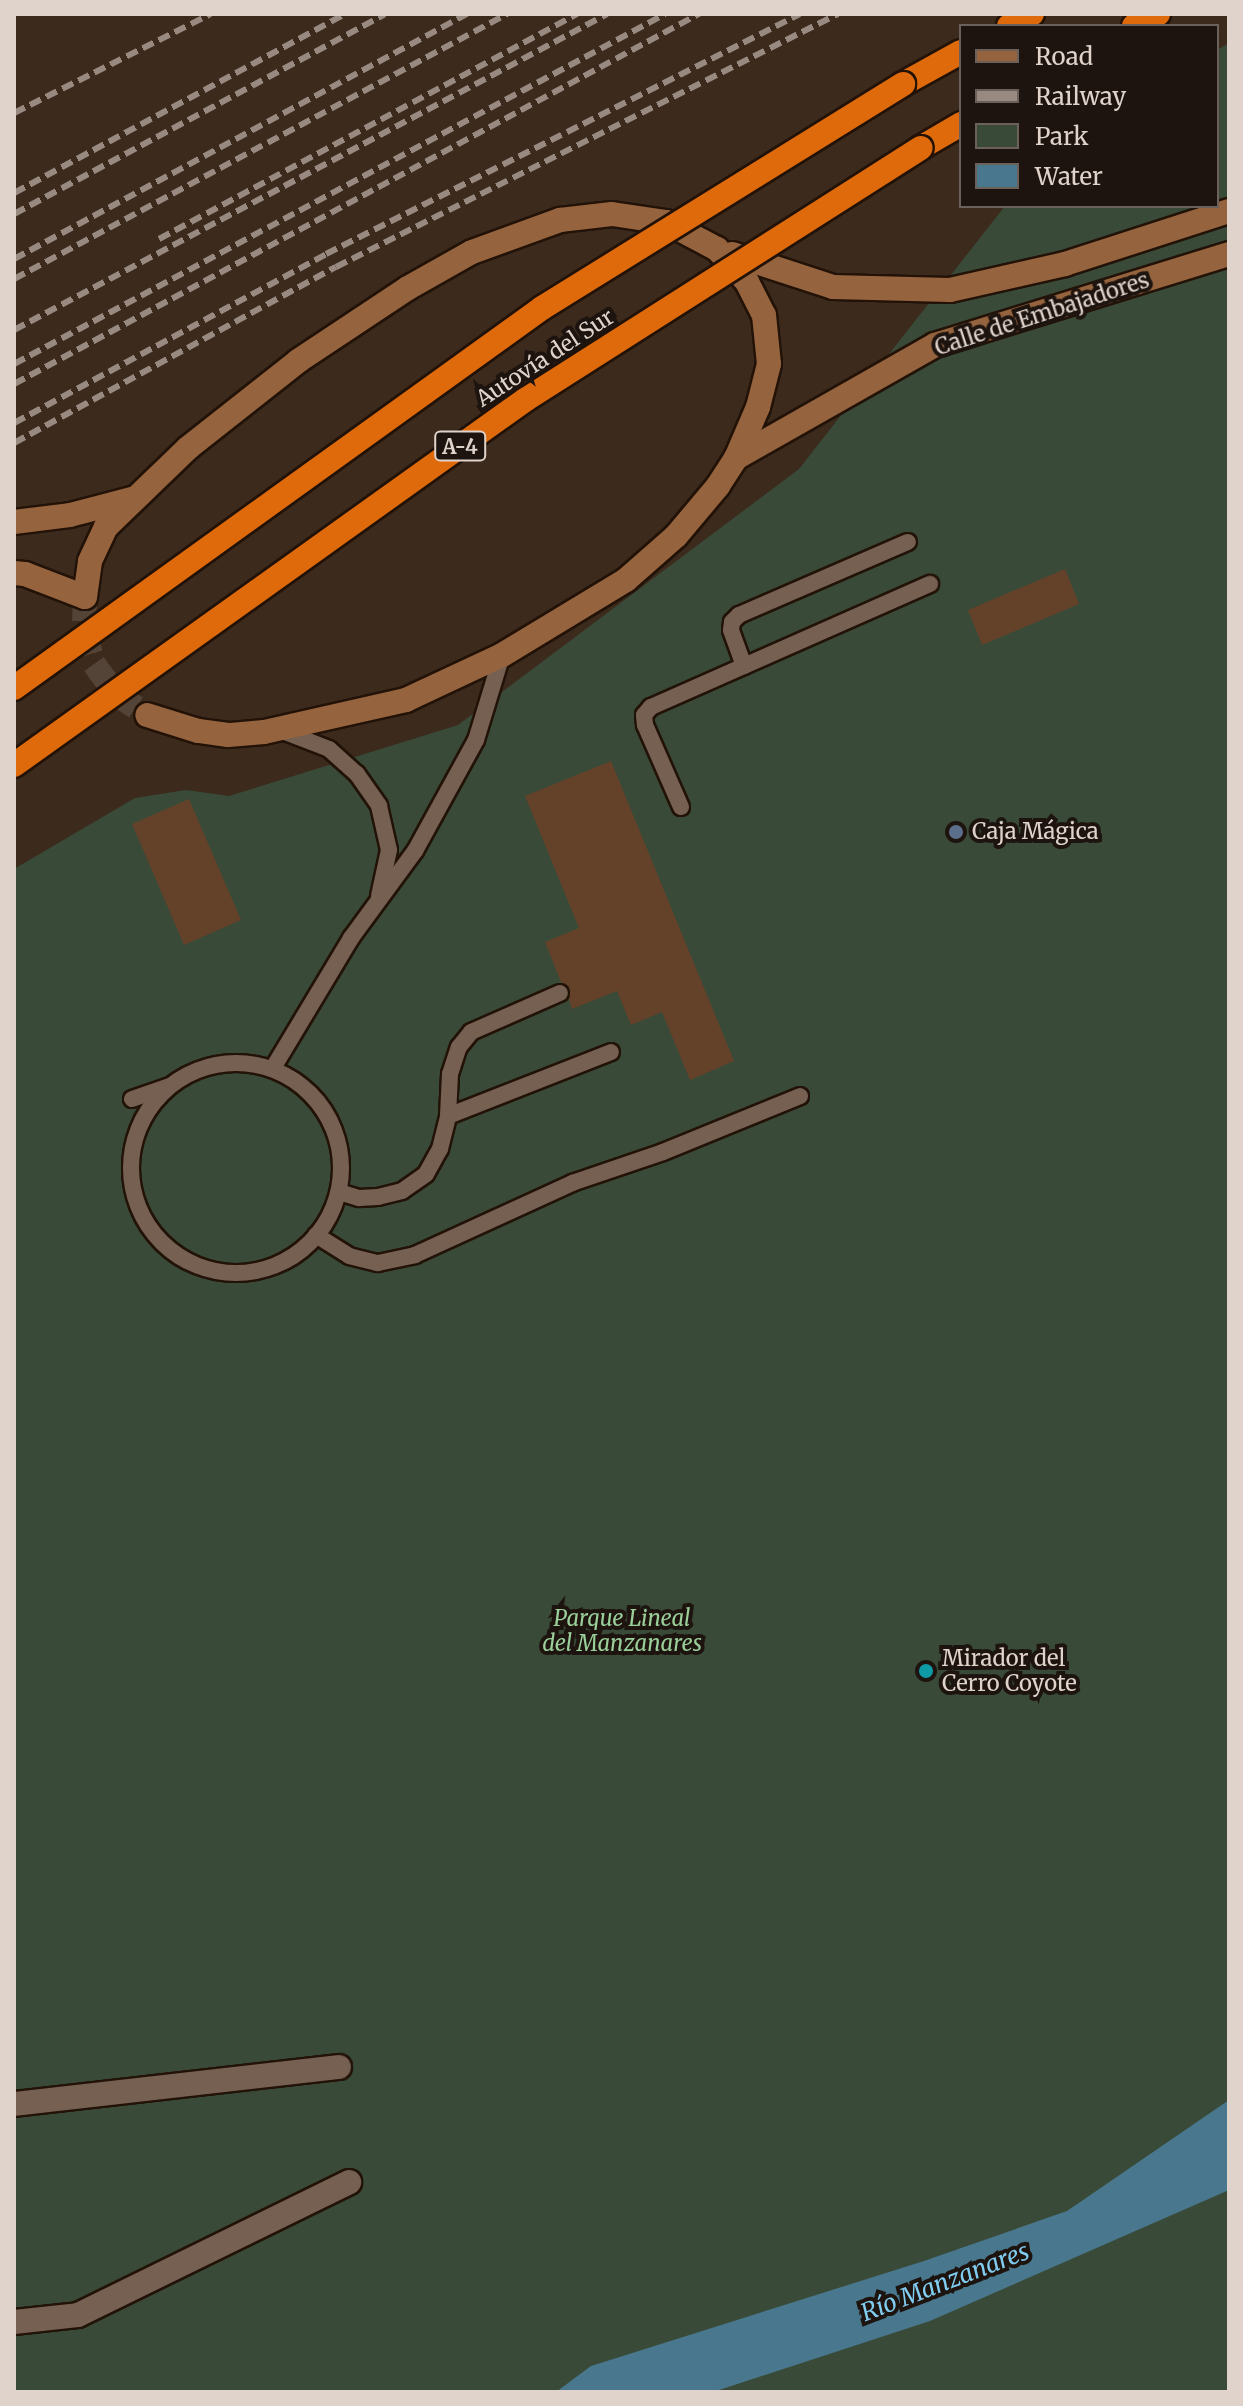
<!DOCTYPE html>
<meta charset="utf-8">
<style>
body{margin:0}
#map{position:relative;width:1243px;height:2406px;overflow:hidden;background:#3c2a1d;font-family:Merriweather,serif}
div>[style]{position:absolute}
.green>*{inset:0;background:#394b38}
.water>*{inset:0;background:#49778d}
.building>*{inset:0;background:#644129}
.secondary-tunnel>*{height:24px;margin-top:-12px;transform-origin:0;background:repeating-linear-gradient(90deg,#544337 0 24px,transparent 0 36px)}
.roads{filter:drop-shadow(2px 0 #221207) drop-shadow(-2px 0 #221207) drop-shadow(0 2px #221207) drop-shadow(0 -2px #221207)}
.lane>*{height:16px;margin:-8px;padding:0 8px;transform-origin:8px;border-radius:8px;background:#756052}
.lane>.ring{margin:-8px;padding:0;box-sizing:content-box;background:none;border:16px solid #756052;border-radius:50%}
.street>*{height:24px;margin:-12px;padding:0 12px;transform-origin:12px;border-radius:12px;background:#756052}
.secondary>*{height:24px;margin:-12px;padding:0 12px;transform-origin:12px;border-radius:12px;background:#95633d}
.highway>*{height:24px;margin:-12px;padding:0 12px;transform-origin:12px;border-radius:12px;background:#df6a0c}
.rail>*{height:6px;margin-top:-3px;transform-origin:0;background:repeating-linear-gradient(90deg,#988a80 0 12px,transparent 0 18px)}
.bridges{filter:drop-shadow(2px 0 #221207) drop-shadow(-2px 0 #221207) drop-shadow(0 2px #221207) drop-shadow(0 -2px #221207)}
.highway-bridge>*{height:24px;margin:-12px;padding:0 12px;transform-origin:12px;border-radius:12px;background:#df6a0c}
.dots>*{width:22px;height:22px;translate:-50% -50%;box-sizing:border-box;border:4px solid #1d140f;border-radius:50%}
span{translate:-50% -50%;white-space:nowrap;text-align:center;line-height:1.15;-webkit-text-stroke:8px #1d140f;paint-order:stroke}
.shield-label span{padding:2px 6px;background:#1d140f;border:2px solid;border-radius:6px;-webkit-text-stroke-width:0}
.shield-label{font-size:20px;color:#dfd3cb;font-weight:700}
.street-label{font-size:22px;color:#dfd3cb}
.poi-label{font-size:22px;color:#dfd3cb}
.left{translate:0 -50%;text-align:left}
.park-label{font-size:22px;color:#9bcf9a;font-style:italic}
.water-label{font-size:24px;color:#81cdf1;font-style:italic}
.frame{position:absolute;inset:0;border:16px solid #dfd3cb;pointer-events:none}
.legend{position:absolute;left:959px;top:24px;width:260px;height:184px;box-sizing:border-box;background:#1d140f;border:2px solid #6b605a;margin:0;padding:10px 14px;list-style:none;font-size:24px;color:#dfd3cb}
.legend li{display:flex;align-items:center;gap:16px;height:40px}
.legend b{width:40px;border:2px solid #6b605a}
</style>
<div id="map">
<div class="green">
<div style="clip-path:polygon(1229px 43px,1229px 2392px,14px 2392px,14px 869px,135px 798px,186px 790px,229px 796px,458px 725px,799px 469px,1005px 206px,1217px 206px,1217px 50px)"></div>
</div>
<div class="water">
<div style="clip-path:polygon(1229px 2100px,1229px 2190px,930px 2321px,713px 2392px,556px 2392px,591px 2366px,924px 2261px,1067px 2211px)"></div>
</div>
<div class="building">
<div style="clip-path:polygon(1065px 569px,1079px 604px,982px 645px,968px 610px)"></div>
<div style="clip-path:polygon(611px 761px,734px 1061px,690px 1080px,662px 1012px,631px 1025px,617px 991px,572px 1009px,569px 1000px,570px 989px,561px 982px,545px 942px,579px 928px,525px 796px)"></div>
<div style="clip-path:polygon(189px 799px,241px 920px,184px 945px,132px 824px)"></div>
</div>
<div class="secondary-tunnel">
<div style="left:85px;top:597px;width:34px;rotate:92deg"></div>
<div style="left:84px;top:631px;width:34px;rotate:73deg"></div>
<div style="left:94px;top:664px;width:37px;rotate:54deg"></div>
<div style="left:116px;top:694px;width:37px;rotate:34deg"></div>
</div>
<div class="roads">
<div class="lane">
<div style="left:744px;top:666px;width:38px;rotate:-110deg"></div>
<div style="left:731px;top:630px;width:8px;rotate:-83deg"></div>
<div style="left:732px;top:622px;width:10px;rotate:-45deg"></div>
<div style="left:739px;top:615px;width:184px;rotate:-23.4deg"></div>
<div style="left:280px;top:730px;width:53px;rotate:21.2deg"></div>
<div style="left:329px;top:749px;width:38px;rotate:42deg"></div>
<div style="left:357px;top:774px;width:39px;rotate:55deg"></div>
<div style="left:379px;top:806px;width:45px;rotate:77.2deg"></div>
<div style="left:389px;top:850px;width:47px;rotate:102.3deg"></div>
<div style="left:681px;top:807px;width:90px;rotate:-113.7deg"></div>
<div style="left:645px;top:725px;width:10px;rotate:-96deg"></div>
<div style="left:644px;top:715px;width:11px;rotate:-49deg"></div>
<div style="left:651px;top:707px;width:305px;rotate:-23.8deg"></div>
<div class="ring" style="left:131px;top:1063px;width:194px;height:194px"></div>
<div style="left:273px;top:1068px;width:152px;rotate:-59deg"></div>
<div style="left:351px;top:938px;width:108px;rotate:-53.7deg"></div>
<div style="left:415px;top:851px;width:127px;rotate:-61.2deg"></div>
<div style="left:476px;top:740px;width:89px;rotate:-73deg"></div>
<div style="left:132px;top:1099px;width:39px;rotate:-19deg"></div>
<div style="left:448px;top:1116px;width:175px;rotate:-21.4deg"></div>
<div style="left:339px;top:1192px;width:21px;rotate:17deg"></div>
<div style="left:359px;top:1198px;width:19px;rotate:-3deg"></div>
<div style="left:378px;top:1197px;width:25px;rotate:-14deg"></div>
<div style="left:402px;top:1191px;width:29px;rotate:-35deg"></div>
<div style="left:426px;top:1174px;width:29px;rotate:-61deg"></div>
<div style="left:440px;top:1149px;width:34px;rotate:-76deg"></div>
<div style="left:448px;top:1116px;width:42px;rotate:-87.3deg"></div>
<div style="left:450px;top:1074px;width:28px;rotate:-72deg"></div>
<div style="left:459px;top:1047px;width:19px;rotate:-51deg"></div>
<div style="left:471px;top:1032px;width:97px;rotate:-23.7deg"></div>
<div style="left:316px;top:1235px;width:39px;rotate:32deg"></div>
<div style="left:349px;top:1256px;width:30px;rotate:14deg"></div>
<div style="left:378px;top:1263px;width:38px;rotate:-12deg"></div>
<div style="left:415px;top:1255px;width:173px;rotate:-24.6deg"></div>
<div style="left:572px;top:1183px;width:96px;rotate:-18.8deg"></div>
<div style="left:663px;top:1152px;width:148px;rotate:-22.2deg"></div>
</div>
<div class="street">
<div style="left:14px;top:2104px;width:327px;rotate:-6.5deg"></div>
<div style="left:14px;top:2322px;width:64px;rotate:-6.2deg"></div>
<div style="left:78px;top:2315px;width:302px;rotate:-26.1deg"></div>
</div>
<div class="secondary">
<div style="left:732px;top:254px;width:106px;rotate:18.1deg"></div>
<div style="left:833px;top:287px;width:117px;rotate:1.5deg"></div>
<div style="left:950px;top:290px;width:118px;rotate:-12.7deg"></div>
<div style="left:1065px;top:264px;width:172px;rotate:-17.9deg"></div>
<div style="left:736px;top:458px;width:229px;rotate:-29.6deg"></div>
<div style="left:935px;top:345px;width:308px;rotate:-17.2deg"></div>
<div style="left:14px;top:522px;width:56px;rotate:-7.1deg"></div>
<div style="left:70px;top:515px;width:64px;rotate:-14.5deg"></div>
<div style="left:14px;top:573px;width:11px;rotate:5deg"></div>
<div style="left:25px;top:574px;width:64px;rotate:21deg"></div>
<div style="left:85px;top:597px;width:36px;rotate:-82deg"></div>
<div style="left:90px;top:561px;width:38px;rotate:-65deg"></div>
<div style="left:106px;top:527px;width:114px;rotate:-43.9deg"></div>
<div style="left:188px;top:448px;width:140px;rotate:-38.3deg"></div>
<div style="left:298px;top:361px;width:132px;rotate:-33.6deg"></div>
<div style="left:408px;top:288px;width:73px;rotate:-29.4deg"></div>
<div style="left:472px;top:252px;width:94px;rotate:-20deg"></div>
<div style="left:560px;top:220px;width:52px;rotate:-6.6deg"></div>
<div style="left:612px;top:214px;width:55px;rotate:8.4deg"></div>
<div style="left:666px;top:222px;width:58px;rotate:27.9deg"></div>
<div style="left:717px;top:249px;width:45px;rotate:47.7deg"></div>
<div style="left:747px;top:282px;width:37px;rotate:63deg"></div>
<div style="left:764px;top:315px;width:49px;rotate:84.2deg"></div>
<div style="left:769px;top:364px;width:44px;rotate:104.3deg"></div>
<div style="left:758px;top:407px;width:56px;rotate:113.3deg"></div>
<div style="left:736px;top:458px;width:33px;rotate:123deg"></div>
<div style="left:718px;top:486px;width:65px;rotate:130deg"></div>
<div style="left:676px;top:536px;width:67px;rotate:138.7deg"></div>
<div style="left:626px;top:580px;width:145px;rotate:148.8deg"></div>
<div style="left:502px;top:655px;width:106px;rotate:154.9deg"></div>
<div style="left:406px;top:700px;width:146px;rotate:167.3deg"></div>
<div style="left:264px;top:732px;width:36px;rotate:175deg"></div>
<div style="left:228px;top:735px;width:30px;rotate:-172deg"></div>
<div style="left:198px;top:731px;width:53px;rotate:-162.6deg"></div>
</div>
<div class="highway">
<div style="left:1009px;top:26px;width:26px;rotate:-28deg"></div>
<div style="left:1134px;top:26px;width:27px;rotate:-27deg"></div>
<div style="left:903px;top:84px;width:66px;rotate:-28.9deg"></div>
<div style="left:920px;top:148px;width:48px;rotate:-30.3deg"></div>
</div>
</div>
<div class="rail">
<div style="left:14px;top:113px;width:220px;rotate:-26.7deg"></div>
<div style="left:14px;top:193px;width:376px;rotate:-28.4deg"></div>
<div style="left:14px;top:214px;width:421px;rotate:-28.3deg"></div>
<div style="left:159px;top:239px;width:475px;rotate:-28.3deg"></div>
<div style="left:14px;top:259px;width:515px;rotate:-28.41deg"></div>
<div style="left:14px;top:279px;width:560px;rotate:-28.26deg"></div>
<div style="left:14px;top:330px;width:672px;rotate:-28.05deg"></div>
<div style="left:14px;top:364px;width:739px;rotate:-28.26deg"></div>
<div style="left:14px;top:384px;width:779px;rotate:-28.38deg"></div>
<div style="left:14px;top:423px;width:355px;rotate:-28.4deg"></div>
<div style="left:326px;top:254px;width:531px;rotate:-26.85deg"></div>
<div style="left:14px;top:443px;width:367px;rotate:-28.7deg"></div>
<div style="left:336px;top:267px;width:562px;rotate:-26.75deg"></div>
</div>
<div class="bridges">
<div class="highway-bridge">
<div style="left:14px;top:688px;width:651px;rotate:-35.74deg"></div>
<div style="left:542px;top:308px;width:425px;rotate:-31.8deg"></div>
<div style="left:14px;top:765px;width:628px;rotate:-35.54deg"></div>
<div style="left:525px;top:400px;width:469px;rotate:-32.5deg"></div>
</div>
</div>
<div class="dots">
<div style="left:956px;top:832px;background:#5c6f8a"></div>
<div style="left:926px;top:1671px;background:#0f9aa8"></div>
</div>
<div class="shield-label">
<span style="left:460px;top:446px">A-4</span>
</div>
<div class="street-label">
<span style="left:1042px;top:314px;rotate:-18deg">Calle de Embajadores</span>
<span style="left:545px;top:358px;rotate:-33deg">Autovía del Sur</span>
</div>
<div class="poi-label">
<span class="left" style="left:972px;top:832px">Caja Mágica</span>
<span class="left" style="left:942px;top:1671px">Mirador del<br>Cerro Coyote</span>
</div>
<div class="park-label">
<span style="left:622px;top:1631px">Parque Lineal<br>del Manzanares</span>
</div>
<div class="water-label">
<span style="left:945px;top:2282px;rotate:-21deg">Río Manzanares</span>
</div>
<div class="frame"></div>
<ul class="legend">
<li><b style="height:10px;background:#95633d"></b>Road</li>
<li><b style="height:10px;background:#988a80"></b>Railway</li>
<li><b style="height:22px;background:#394b38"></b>Park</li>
<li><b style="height:22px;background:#49778d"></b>Water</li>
</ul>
</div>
